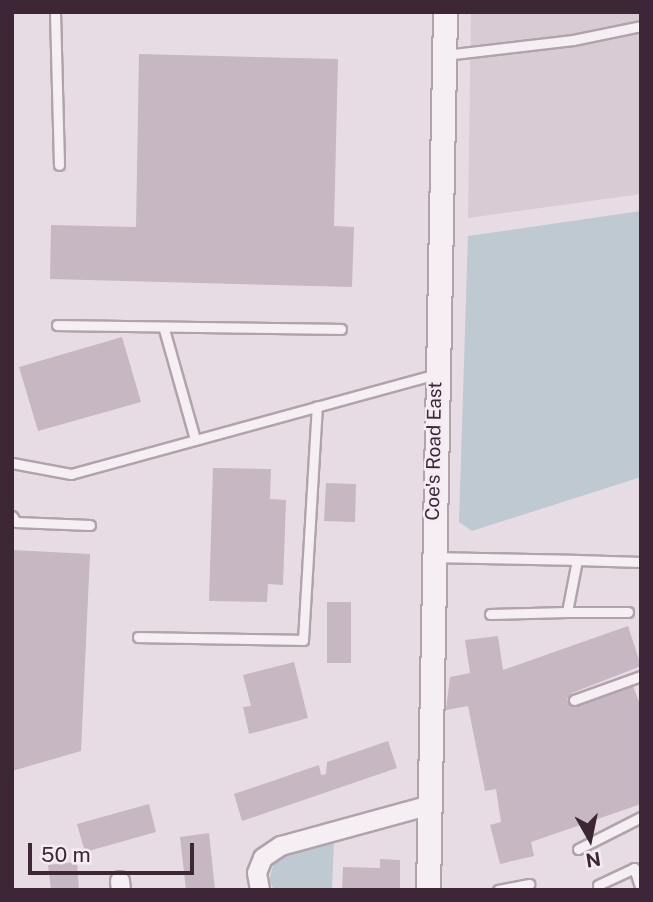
<!DOCTYPE html>
<style>
body{margin:0}
#map{position:relative;width:653px;height:902px;overflow:hidden;background:#e7dce4;font-family:"Public Sans",sans-serif}
div>[style]{position:absolute}
.built>*{inset:0;background:#d9cbd4}
.green>*{inset:0;background:#bec9d1}
.building>*{inset:0;background:#c6b7c2}
.roads{filter:drop-shadow(2px 0 #b1a2ac) drop-shadow(-2px 0 #b1a2ac) drop-shadow(0 2px #b1a2ac) drop-shadow(0 -2px #b1a2ac)}
.service>*{height:9px;margin:-4.5px;padding:0 4.5px;transform-origin:4.5px;border-radius:4.5px;background:#f5eff3}
.minor>*{height:18px;margin:-9px;padding:0 9px;transform-origin:9px;border-radius:9px;background:#f5eff3}
.tertiary>*{height:23px;margin:-11.5px;padding:0 11.5px;transform-origin:11.5px;border-radius:11.5px;background:#f5eff3}
span{translate:-50% -50%;white-space:nowrap;text-align:center;line-height:1.15;-webkit-text-stroke:5px #f4ecf2;paint-order:stroke}
.street-label{font-size:19px;color:#3d2636}
.frame{position:absolute;inset:0;border:14px solid #3d2636;pointer-events:none}
.north{position:absolute;left:555px;top:804px;width:70px;height:70px;-webkit-text-stroke:5px #f4ecf2;paint-order:stroke;rotate:171deg;font-size:19px;font-weight:700;line-height:28px;text-align:center;color:#3d2636}
.north::after{content:'';display:block;margin:auto;width:24px;height:32px;background:#3d2636;clip-path:polygon(50% 0,100% 100%,50% 72%,0 100%)}
.scale{position:absolute;left:28px;top:843px;width:166px;height:32px;box-sizing:border-box;border:4px solid #3d2636;border-top:0;padding-left:9px;font-size:21px;line-height:24px;white-space:nowrap;color:#3d2636;-webkit-text-stroke:5px #f4ecf2;paint-order:stroke}
</style>
<div id="map">
<div class="built">
<div style="clip-path:polygon(471px 12px,641px 12px,641px 194px,468px 218px)"></div>
</div>
<div class="green">
<div style="clip-path:polygon(641px 211px,641px 477px,472px 531px,459px 522px,468px 236px)"></div>
<div style="clip-path:polygon(334px 839px,332px 890px,274px 890px,269px 880px,274px 862px,286px 854px)"></div>
</div>
<div class="building">
<div style="clip-path:polygon(139px 54px,338px 59px,334px 226px,354px 227px,352px 287px,50px 279px,51px 225px,136px 227px)"></div>
<div style="clip-path:polygon(122px 337px,141px 402px,38px 431px,19px 367px)"></div>
<div style="clip-path:polygon(213px 468px,271px 469px,270px 499px,286px 500px,283px 585px,268px 584px,267px 602px,209px 601px)"></div>
<div style="clip-path:polygon(326px 483px,356px 484px,355px 522px,324px 521px)"></div>
<div style="clip-path:polygon(12px 550px,90px 554px,81px 751px,12px 771px)"></div>
<div style="clip-path:polygon(327px 602px,351px 602px,351px 663px,327px 663px)"></div>
<div style="clip-path:polygon(628px 626px,641px 666px,572px 693px,567px 699px,576px 707px,633px 686px,641px 707px,641px 804px,531px 842px,534px 856px,500px 864px,490px 825px,501px 822px,496px 789px,485px 791px,468px 706px,446px 710px,450px 677px,470px 673px,465px 640px,498px 636px,503px 670px)"></div>
<div style="clip-path:polygon(294px 662px,308px 718px,249px 734px,243px 707px,251px 706px,243px 675px)"></div>
<div style="clip-path:polygon(388px 741px,397px 768px,242px 821px,234px 794px,319px 765px,321px 775px,326px 774px,327px 762px)"></div>
<div style="clip-path:polygon(149px 804px,156px 832px,85px 852px,77px 824px)"></div>
<div style="clip-path:polygon(209px 833px,215px 890px,186px 890px,180px 837px)"></div>
<div style="clip-path:polygon(380px 859px,400px 860px,400px 890px,342px 890px,343px 867px,380px 868px)"></div>
<div style="clip-path:polygon(77px 862px,79px 890px,51px 890px,48px 865px)"></div>
</div>
<div class="roads">
<div class="service">
<div style="left:55px;top:12px;width:153px;rotate:88.5deg"></div>
<div style="left:445px;top:55px;width:129px;rotate:-6.7deg"></div>
<div style="left:573px;top:40px;width:69px;rotate:-11.6deg"></div>
<div style="left:57px;top:325px;width:284px;rotate:0.8deg"></div>
<div style="left:164px;top:329px;width:114px;rotate:74.3deg"></div>
<div style="left:12px;top:463px;width:60px;rotate:10.6deg"></div>
<div style="left:71px;top:474px;width:378px;rotate:-15.3deg"></div>
<div style="left:12px;top:516px;width:7px;rotate:56deg"></div>
<div style="left:16px;top:522px;width:74px;rotate:2.3deg"></div>
<div style="left:435px;top:557px;width:142px;rotate:1.2deg"></div>
<div style="left:628px;top:612px;width:61px;rotate:180deg"></div>
<div style="left:567px;top:612px;width:53px;rotate:-79.1deg"></div>
<div style="left:577px;top:560px;width:64px;rotate:1.8deg"></div>
<div style="left:490px;top:614px;width:77px;rotate:-1.5deg"></div>
<div style="left:138px;top:637px;width:165px;rotate:1deg"></div>
<div style="left:303px;top:640px;width:234px;rotate:-86.6deg"></div>
<div style="left:574px;top:700px;width:71px;rotate:-19.7deg"></div>
<div style="left:578px;top:849px;width:71px;rotate:-26.9deg"></div>
<div style="left:498px;top:890px;width:32px;rotate:-11deg"></div>
<div style="left:600px;top:890px;width:5px;rotate:-112deg"></div>
<div style="left:598px;top:885px;width:40px;rotate:-25deg"></div>
<div style="left:634px;top:868px;width:23px;rotate:72deg"></div>
</div>
<div class="minor">
<div style="left:120px;top:881px;width:9px;rotate:84deg"></div>
<div style="left:260px;top:890px;width:17px;rotate:-100deg"></div>
<div style="left:257px;top:873px;width:16px;rotate:-68deg"></div>
<div style="left:263px;top:858px;width:22px;rotate:-34deg"></div>
<div style="left:281px;top:846px;width:151px;rotate:-15.3deg"></div>
</div>
<div class="tertiary">
<div style="left:428px;top:890px;width:878px;rotate:-88.89deg"></div>
</div>
</div>
<div class="street-label">
<span style="left:434px;top:451px;rotate:-89deg">Coe's Road East</span>
</div>
<div class="frame"></div>
<div class="north">N</div>
<div class="scale">50 m</div>
</div>
